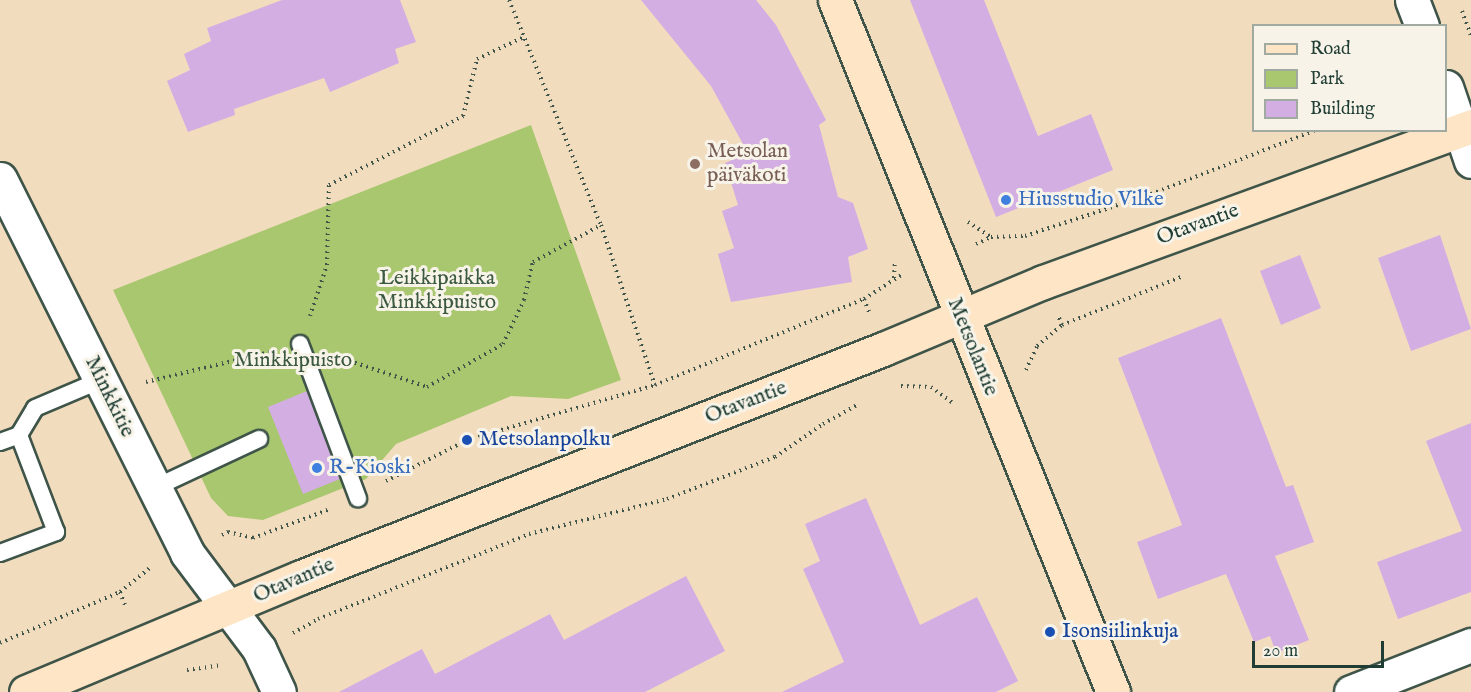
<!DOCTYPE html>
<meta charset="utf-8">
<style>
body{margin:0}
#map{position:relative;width:1471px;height:692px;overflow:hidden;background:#f2dcbe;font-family:"IM FELL English",serif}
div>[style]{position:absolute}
.green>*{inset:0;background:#a9c76f}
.building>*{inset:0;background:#d3aee3}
.path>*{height:4px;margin-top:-2px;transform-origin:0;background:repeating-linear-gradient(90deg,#3f5549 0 1.5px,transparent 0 6px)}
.roads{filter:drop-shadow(2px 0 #3f5549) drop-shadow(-2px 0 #3f5549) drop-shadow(0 2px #3f5549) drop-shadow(0 -2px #3f5549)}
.lane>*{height:16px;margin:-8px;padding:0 8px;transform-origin:8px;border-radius:8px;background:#fff}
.street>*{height:33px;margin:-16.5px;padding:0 16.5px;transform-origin:16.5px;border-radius:16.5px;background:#fff}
.secondary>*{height:33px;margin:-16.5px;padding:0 16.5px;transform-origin:16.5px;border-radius:16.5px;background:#fee5c5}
.dots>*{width:16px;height:16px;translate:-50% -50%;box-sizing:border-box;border:3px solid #f7f3e8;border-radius:50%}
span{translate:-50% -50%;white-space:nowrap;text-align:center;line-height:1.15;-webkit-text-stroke:6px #f7f3e8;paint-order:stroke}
.education-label{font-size:21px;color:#785e54}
.left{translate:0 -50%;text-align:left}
.shop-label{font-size:21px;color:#366cbe}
.street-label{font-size:21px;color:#1f3d34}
.park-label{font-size:21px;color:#3b5940}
.transit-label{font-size:21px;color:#164399}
.legend{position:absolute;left:1252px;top:24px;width:195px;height:108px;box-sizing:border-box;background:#f7f3e8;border:2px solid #a1aaa0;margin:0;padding:8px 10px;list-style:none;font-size:18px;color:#1f3d34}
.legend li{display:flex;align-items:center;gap:12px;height:30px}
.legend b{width:30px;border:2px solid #a1aaa0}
.scale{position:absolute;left:1252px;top:641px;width:132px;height:27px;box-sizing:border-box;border:3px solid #1f3d34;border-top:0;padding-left:8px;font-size:18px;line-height:21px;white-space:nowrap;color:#1f3d34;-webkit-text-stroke:4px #f7f3e8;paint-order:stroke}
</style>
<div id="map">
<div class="green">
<div style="clip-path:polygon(531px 125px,621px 380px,568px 399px,511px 396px,396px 444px,366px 479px,263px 520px,228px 516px,211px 498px,113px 290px)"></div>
</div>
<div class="building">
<div style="clip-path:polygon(282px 0,400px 0,416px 42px,395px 49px,399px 63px,330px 92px,324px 78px,234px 109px,235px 115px,188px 132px,167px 81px,190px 70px,184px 54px,211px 41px,207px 28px)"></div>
<div style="clip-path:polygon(641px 0,756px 0,776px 25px,826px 120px,819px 125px,838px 197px,853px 203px,868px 249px,848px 257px,852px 282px,731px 302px,718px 254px,734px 248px,722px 211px,738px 205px,725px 163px,748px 153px,711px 86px)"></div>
<div style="clip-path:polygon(910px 0,984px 0,1038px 136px,1091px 114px,1113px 170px,996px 217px)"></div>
<div style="clip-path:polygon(1440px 235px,1471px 329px,1411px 351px,1378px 258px)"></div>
<div style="clip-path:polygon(1300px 255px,1321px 308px,1281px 325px,1260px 271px)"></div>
<div style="clip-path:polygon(1221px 318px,1286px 487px,1293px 485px,1314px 542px,1275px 556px,1309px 640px,1276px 653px,1270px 636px,1254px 642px,1226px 574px,1158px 599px,1137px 542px,1182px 525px,1118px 358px)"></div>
<div style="clip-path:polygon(307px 391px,340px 479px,303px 494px,268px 407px)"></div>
<div style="clip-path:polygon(1471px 423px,1471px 592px,1398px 619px,1377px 562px,1462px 531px,1426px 441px)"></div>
<div style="clip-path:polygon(866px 498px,920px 625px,977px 597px,1018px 681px,996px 692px,782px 692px,844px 662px,803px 569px,820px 561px,805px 524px)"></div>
<div style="clip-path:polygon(686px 576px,725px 651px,645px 692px,339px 692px,422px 649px,435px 674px,550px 614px,564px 640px)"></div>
</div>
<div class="path">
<div style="left:509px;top:0;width:243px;rotate:67.8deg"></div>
<div style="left:601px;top:225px;width:169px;rotate:71.4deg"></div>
<div style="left:1462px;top:11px;width:27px;rotate:70deg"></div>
<div style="left:968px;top:222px;width:27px;rotate:33deg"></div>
<div style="left:976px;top:244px;width:17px;rotate:-25deg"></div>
<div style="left:991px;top:237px;width:34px;rotate:-2deg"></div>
<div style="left:1025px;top:236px;width:133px;rotate:-18.4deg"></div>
<div style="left:1151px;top:194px;width:177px;rotate:-21.2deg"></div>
<div style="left:894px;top:278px;width:17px;rotate:-87deg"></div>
<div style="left:864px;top:299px;width:14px;rotate:69deg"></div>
<div style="left:310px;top:316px;width:54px;rotate:-71.6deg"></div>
<div style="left:327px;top:265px;width:80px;rotate:-88.6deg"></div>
<div style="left:329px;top:185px;width:151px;rotate:-27.2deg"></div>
<div style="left:463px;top:116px;width:59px;rotate:-76.2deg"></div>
<div style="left:477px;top:59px;width:52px;rotate:-25.1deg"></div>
<div style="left:1062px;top:325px;width:128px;rotate:-22deg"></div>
<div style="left:338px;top:357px;width:94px;rotate:18.6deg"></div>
<div style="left:427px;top:387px;width:87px;rotate:-29.5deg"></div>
<div style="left:503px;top:344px;width:49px;rotate:-64.5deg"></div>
<div style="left:524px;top:300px;width:39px;rotate:-77deg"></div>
<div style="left:533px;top:262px;width:77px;rotate:-28.6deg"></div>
<div style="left:1026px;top:370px;width:26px;rotate:-65deg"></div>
<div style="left:1037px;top:346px;width:33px;rotate:-40deg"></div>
<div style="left:1062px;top:325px;width:8px;rotate:-113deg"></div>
<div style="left:146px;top:382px;width:128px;rotate:-13.6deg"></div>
<div style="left:901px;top:386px;width:30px;rotate:2deg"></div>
<div style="left:931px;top:387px;width:29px;rotate:36deg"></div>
<div style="left:386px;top:481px;width:91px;rotate:-26.8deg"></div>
<div style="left:467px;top:440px;width:196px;rotate:-16.3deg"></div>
<div style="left:655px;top:385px;width:226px;rotate:-22.4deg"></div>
<div style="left:864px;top:299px;width:46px;rotate:-32.7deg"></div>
<div style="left:222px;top:535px;width:7px;rotate:-27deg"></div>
<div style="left:228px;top:532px;width:26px;rotate:13deg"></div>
<div style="left:253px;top:538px;width:80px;rotate:-20.5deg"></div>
<div style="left:120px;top:592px;width:17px;rotate:69deg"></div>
<div style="left:293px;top:633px;width:29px;rotate:-29deg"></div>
<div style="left:318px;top:619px;width:227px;rotate:-21.9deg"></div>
<div style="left:529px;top:534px;width:142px;rotate:-14.2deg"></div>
<div style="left:667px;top:499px;width:116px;rotate:-21.3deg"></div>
<div style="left:775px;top:457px;width:58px;rotate:-34.5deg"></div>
<div style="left:823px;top:424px;width:41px;rotate:-29.1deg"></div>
<div style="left:0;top:643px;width:130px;rotate:-23deg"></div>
<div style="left:120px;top:592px;width:38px;rotate:-39deg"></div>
<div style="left:187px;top:670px;width:34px;rotate:-8deg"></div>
</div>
<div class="roads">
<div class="lane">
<div style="left:300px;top:344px;width:165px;rotate:69.4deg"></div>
<div style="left:0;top:442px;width:20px;rotate:-20deg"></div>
<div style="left:19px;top:435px;width:31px;rotate:-59deg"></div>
<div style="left:35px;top:408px;width:72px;rotate:-23deg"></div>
<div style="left:154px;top:488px;width:116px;rotate:-25deg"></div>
<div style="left:0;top:553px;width:60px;rotate:-20.6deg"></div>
<div style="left:56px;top:532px;width:104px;rotate:-110.9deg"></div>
</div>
<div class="street">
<div style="left:1412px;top:0;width:28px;rotate:69deg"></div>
<div style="left:1446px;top:87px;width:78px;rotate:71.3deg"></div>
<div style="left:0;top:179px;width:418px;rotate:63.4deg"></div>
<div style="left:187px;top:553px;width:120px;rotate:53.1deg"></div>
<div style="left:259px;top:649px;width:47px;rotate:65.1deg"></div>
<div style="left:1351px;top:692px;width:129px;rotate:-21.4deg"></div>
</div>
<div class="secondary">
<div style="left:835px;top:0;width:746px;rotate:68.11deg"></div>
<div style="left:26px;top:692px;width:298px;rotate:-22.7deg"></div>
<div style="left:301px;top:577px;width:625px;rotate:-21.39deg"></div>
<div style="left:883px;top:349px;width:173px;rotate:-22.7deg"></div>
<div style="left:1043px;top:282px;width:456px;rotate:-20deg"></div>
</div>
</div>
<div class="dots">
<div style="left:695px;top:164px;background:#8d6e63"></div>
<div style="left:1006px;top:200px;background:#3f7fe0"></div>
<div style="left:467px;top:440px;background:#1a4fb4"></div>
<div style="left:317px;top:468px;background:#3f7fe0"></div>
<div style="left:1050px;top:632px;background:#1a4fb4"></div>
</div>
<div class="education-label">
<span class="left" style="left:707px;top:164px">Metsolan<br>päiväkoti</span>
</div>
<div class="shop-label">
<span class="left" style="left:1018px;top:200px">Hiusstudio Vilke</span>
<span class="left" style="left:329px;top:468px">R-Kioski</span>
</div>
<div class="street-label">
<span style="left:1198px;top:225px;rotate:-20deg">Otavantie</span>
<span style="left:972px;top:347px;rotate:68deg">Metsolantie</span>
<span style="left:109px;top:397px;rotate:64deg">Minkkitie</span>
<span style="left:746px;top:403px;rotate:-21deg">Otavantie</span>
<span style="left:294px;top:581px;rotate:-23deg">Otavantie</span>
</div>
<div class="park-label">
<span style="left:437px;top:291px">Leikkipaikka<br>Minkkipuisto</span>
<span style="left:293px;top:361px">Minkkipuisto</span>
</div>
<div class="transit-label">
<span class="left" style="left:479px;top:440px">Metsolanpolku</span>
<span class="left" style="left:1062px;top:632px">Isonsiilinkuja</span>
</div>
<ul class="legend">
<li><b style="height:8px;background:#fee5c5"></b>Road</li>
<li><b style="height:16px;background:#a9c76f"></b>Park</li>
<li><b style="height:16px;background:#d3aee3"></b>Building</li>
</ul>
<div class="scale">20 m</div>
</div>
